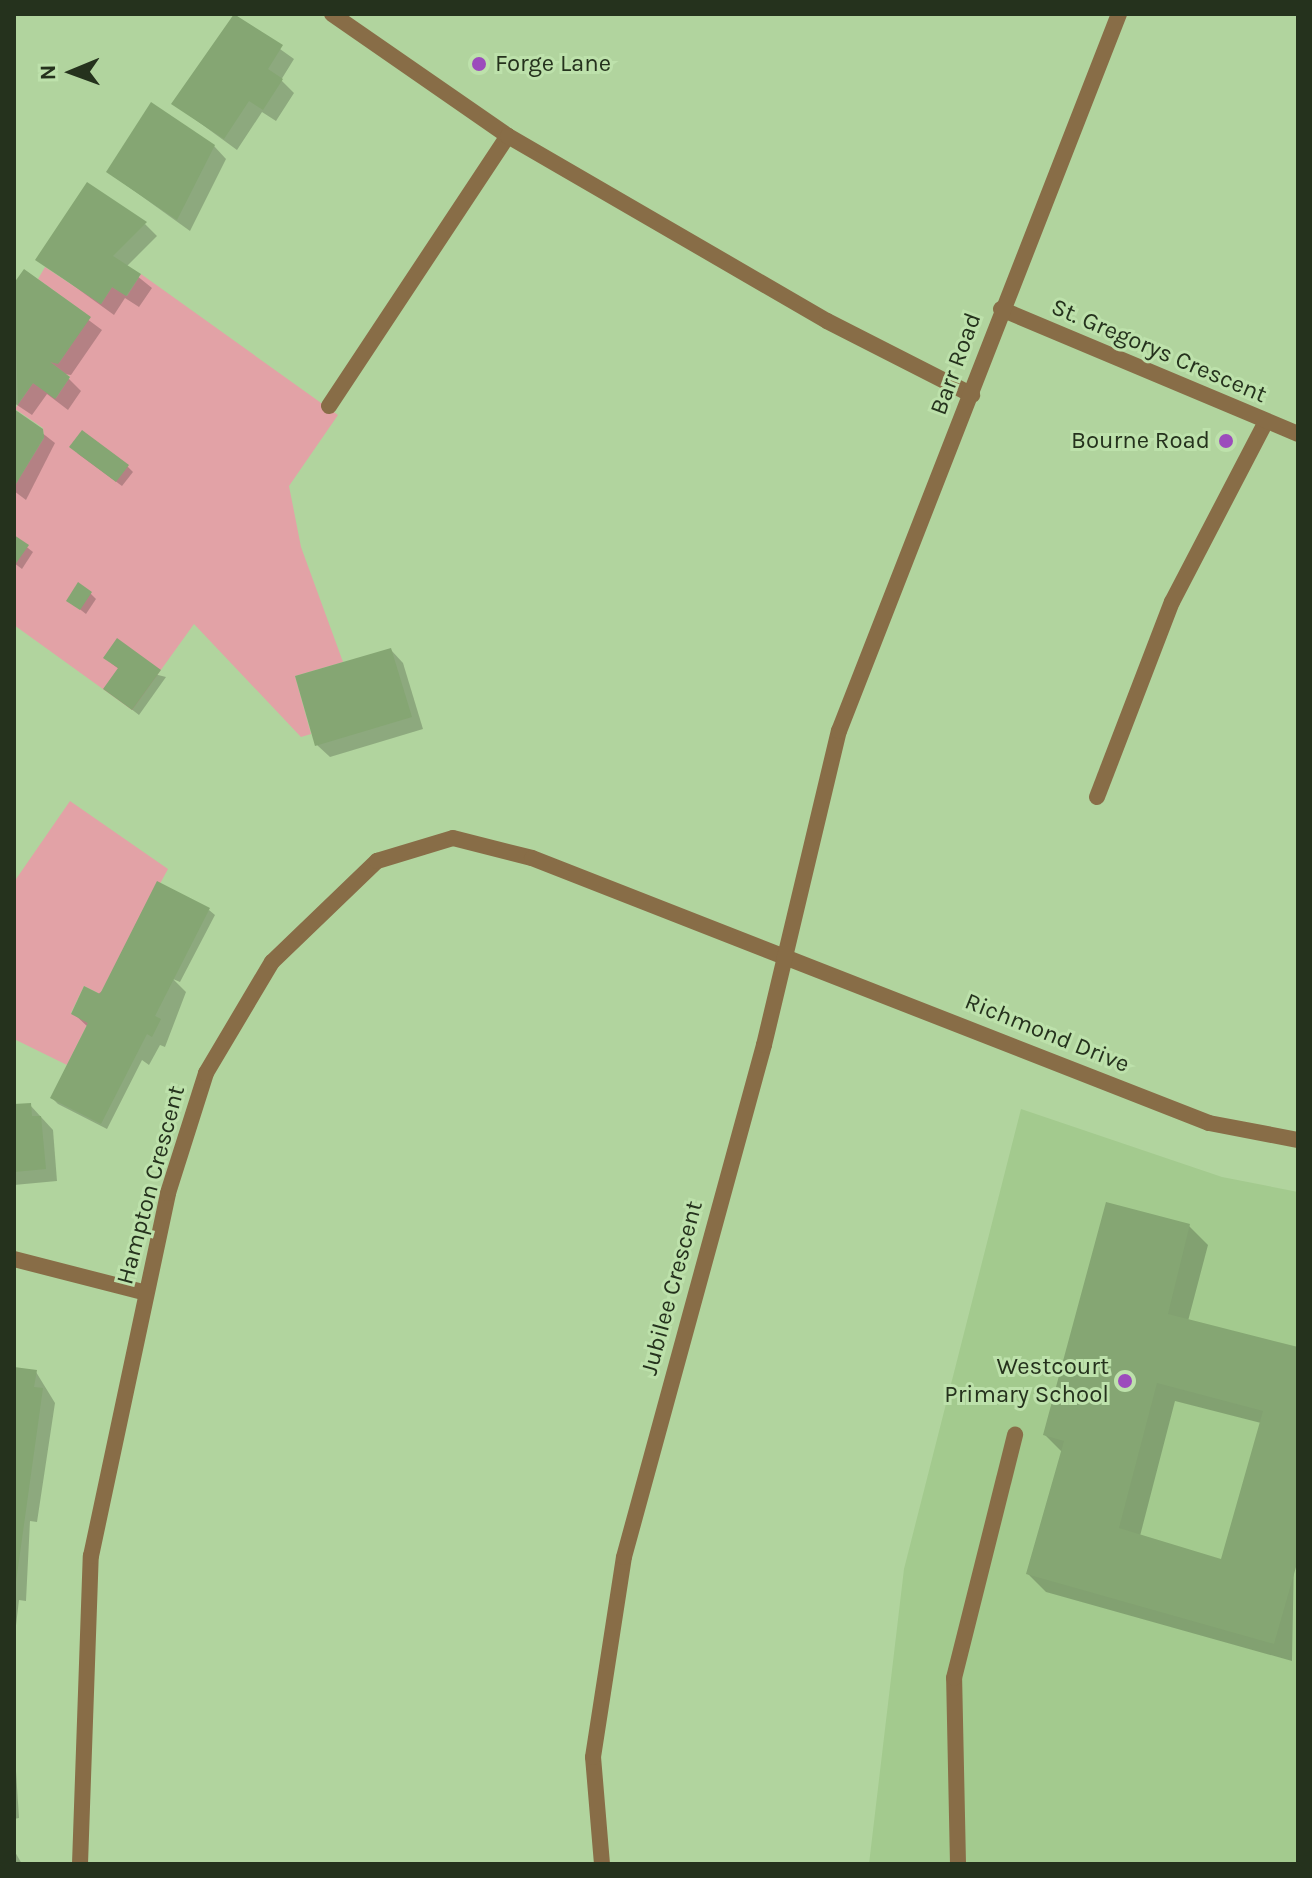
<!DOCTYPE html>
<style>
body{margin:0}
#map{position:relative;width:1312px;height:1878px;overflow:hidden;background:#b1d49e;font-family:Karla,sans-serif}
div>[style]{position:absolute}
.built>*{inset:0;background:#a3ca8e}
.green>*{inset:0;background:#e2a2a6}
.shadow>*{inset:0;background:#0003}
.building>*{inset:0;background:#85a673}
.service>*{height:16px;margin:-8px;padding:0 8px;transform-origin:8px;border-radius:8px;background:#886d47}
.minor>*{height:16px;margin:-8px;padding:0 8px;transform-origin:8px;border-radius:8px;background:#886d47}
.dots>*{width:22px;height:22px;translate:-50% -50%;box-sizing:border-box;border:4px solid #bde1ab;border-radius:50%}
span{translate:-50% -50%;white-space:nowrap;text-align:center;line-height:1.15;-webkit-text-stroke:6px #bde1ab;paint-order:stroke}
.poi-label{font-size:24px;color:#25321d}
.left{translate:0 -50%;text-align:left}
.right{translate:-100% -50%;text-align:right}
.street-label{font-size:24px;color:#25321d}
.frame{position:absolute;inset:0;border:16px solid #25321d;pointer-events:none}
.north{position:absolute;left:32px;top:32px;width:80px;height:80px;-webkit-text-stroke:6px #bde1ab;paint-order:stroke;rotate:269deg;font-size:22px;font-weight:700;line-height:32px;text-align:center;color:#25321d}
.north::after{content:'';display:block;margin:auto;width:28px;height:36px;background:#25321d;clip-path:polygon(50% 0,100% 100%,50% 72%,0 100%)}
</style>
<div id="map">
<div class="built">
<div style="clip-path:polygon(1021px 1109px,1222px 1177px,1298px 1192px,1298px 1864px,869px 1864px,904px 1569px)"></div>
</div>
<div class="green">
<div style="clip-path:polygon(45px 267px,101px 304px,112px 287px,127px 296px,141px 274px,338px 415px,289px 486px,301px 547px,343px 662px,295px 676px,311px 734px,301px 737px,194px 624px,132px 710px,14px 625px,14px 487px,44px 438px,43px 428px,15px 409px,33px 383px,56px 398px,70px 377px,50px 362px,59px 363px,90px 317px,38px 279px)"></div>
<div style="clip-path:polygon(70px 801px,168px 869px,100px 994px,84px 986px,71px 1013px,88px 1023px,67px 1065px,14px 1039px,14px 882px)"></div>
</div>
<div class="shadow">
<div style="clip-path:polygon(235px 17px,294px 59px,281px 80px,294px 93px,276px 121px,262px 112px,237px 150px,174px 104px)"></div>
<div style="clip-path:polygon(214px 146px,226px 159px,190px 231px,108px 172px)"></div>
<div style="clip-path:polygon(145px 224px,157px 236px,126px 267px,152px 288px,139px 307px,125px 298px,114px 315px,38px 260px)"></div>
<div style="clip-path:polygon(24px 272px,102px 330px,71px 375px,64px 374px,81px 391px,68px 410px,47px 394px,32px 415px,14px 403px,14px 287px)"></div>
<div style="clip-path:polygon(14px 411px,55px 443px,26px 500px,14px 491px)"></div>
<div style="clip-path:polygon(77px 453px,127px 466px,133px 472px,122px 486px)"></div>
<div style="clip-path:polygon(14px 537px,33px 552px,22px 569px,14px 563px)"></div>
<div style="clip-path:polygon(90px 593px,96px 599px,86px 614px,68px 600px)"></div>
<div style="clip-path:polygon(391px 650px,403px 663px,423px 729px,330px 757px,317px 745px)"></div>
<div style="clip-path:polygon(111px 663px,166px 677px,139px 715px,105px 689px,119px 669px)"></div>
<div style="clip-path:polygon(209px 910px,215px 915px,180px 982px,173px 979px,186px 992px,165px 1047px,160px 1045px,149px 1065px,142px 1060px,107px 1129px,58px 1104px,52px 1098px,88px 1027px,73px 1013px)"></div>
<div style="clip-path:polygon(30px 1105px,53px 1130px,57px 1181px,14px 1185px,14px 1121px)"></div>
<div style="clip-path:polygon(evenodd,1189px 1226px,1208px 1245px,1188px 1321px,1298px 1349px,1292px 1661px,1046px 1592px,1028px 1574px,1063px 1453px,1045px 1435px,1189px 1226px,1175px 1401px,1261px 1423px,1222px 1562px,1140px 1536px,1175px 1401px)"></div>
<div style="clip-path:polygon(14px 1369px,36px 1372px,55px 1403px,37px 1522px,30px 1521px,26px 1601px,19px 1600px,15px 1634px)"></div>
<div style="clip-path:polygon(14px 1740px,19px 1818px,14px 1819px)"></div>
<div style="clip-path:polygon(1298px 1809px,1298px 1864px,1296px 1864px)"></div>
<div style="clip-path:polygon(14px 1838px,15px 1852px,22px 1864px,14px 1864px)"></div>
</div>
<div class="building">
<div style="clip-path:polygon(234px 14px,283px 45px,268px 69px,283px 79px,263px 110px,249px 101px,224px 139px,171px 104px)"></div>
<div style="clip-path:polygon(151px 102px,215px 145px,177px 220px,106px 172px)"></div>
<div style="clip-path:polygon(87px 182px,147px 222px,113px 256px,141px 274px,126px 296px,112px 287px,101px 304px,35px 260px)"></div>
<div style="clip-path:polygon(24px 269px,91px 317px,58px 364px,50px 362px,70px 377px,55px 399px,33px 383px,18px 404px,14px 283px)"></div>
<div style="clip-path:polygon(14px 409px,43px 429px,44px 437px,14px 487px)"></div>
<div style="clip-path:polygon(82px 430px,129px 465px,116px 482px,69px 447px)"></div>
<div style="clip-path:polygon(14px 535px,29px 545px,14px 566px)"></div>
<div style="clip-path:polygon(78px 582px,92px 592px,80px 610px,66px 601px)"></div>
<div style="clip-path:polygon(117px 638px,161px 670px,132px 710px,103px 689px,118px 668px,103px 658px)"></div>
<div style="clip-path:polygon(391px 648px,412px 717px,315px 746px,295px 676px)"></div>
<div style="clip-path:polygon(157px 881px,210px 908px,155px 1016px,161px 1019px,152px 1037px,147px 1034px,101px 1124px,50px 1098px,88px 1023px,71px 1014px,84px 986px,100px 994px)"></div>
<div style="clip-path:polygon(31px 1103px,32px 1116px,41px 1116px,46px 1169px,14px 1172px,14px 1104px)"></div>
<div style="clip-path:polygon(evenodd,1106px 1202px,1190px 1224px,1168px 1314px,1298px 1347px,1298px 1560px,1274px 1644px,1026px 1574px,1064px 1441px,1043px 1435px,1106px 1202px,1157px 1383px,1263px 1411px,1221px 1559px,1119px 1528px,1157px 1383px)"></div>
<div style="clip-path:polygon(14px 1367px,37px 1370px,34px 1387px,43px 1388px,16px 1582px)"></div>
</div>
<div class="service">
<div style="left:329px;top:406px;width:324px;rotate:-56.5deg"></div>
<div style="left:1097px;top:797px;width:209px;rotate:-69deg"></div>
<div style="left:1172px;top:602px;width:202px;rotate:-62.5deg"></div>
<div style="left:958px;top:1864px;width:186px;rotate:-91.2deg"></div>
<div style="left:954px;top:1678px;width:251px;rotate:-75.9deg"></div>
</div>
<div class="minor">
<div style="left:332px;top:14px;width:214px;rotate:34.7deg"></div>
<div style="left:508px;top:136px;width:369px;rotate:30.1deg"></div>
<div style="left:827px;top:321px;width:163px;rotate:27deg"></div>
<div style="left:1001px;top:309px;width:322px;rotate:22.8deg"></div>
<div style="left:14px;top:1259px;width:136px;rotate:14.4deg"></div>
<div style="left:80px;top:1864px;width:308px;rotate:-88deg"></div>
<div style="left:91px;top:1556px;width:371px;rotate:-78deg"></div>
<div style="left:168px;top:1193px;width:126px;rotate:-72.4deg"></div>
<div style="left:206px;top:1073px;width:129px;rotate:-59.3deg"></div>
<div style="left:272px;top:962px;width:146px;rotate:-43.9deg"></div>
<div style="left:377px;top:861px;width:79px;rotate:-16.8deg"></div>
<div style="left:453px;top:838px;width:81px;rotate:14.2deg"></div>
<div style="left:532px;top:858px;width:727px;rotate:21.38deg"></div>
<div style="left:1209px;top:1123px;width:91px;rotate:10.8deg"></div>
<div style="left:602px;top:1864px;width:107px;rotate:-94.8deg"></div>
<div style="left:593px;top:1757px;width:202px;rotate:-81.2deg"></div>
<div style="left:624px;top:1557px;width:531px;rotate:-74.71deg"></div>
<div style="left:764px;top:1045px;width:323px;rotate:-76.6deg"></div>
<div style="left:839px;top:731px;width:770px;rotate:-68.67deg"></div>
</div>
<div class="dots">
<div style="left:479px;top:64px;background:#9c4cbc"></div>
<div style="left:1226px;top:441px;background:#9c4cbc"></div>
<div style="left:1125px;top:1381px;background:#9c4cbc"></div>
</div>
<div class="poi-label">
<span class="left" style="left:495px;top:64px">Forge Lane</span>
<span class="right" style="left:1210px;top:441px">Bourne Road</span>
<span class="right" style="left:1109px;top:1381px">Westcourt<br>Primary School</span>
</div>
<div class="street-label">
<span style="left:1159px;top:351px;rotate:23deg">St. Gregorys Crescent</span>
<span style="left:956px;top:364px;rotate:-70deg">Barr Road</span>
<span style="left:1047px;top:1033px;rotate:22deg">Richmond Drive</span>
<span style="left:151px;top:1185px;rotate:-75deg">Hampton Crescent</span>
<span style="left:672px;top:1288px;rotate:-75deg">Jubilee Crescent</span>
</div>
<div class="frame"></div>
<div class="north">N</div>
</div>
